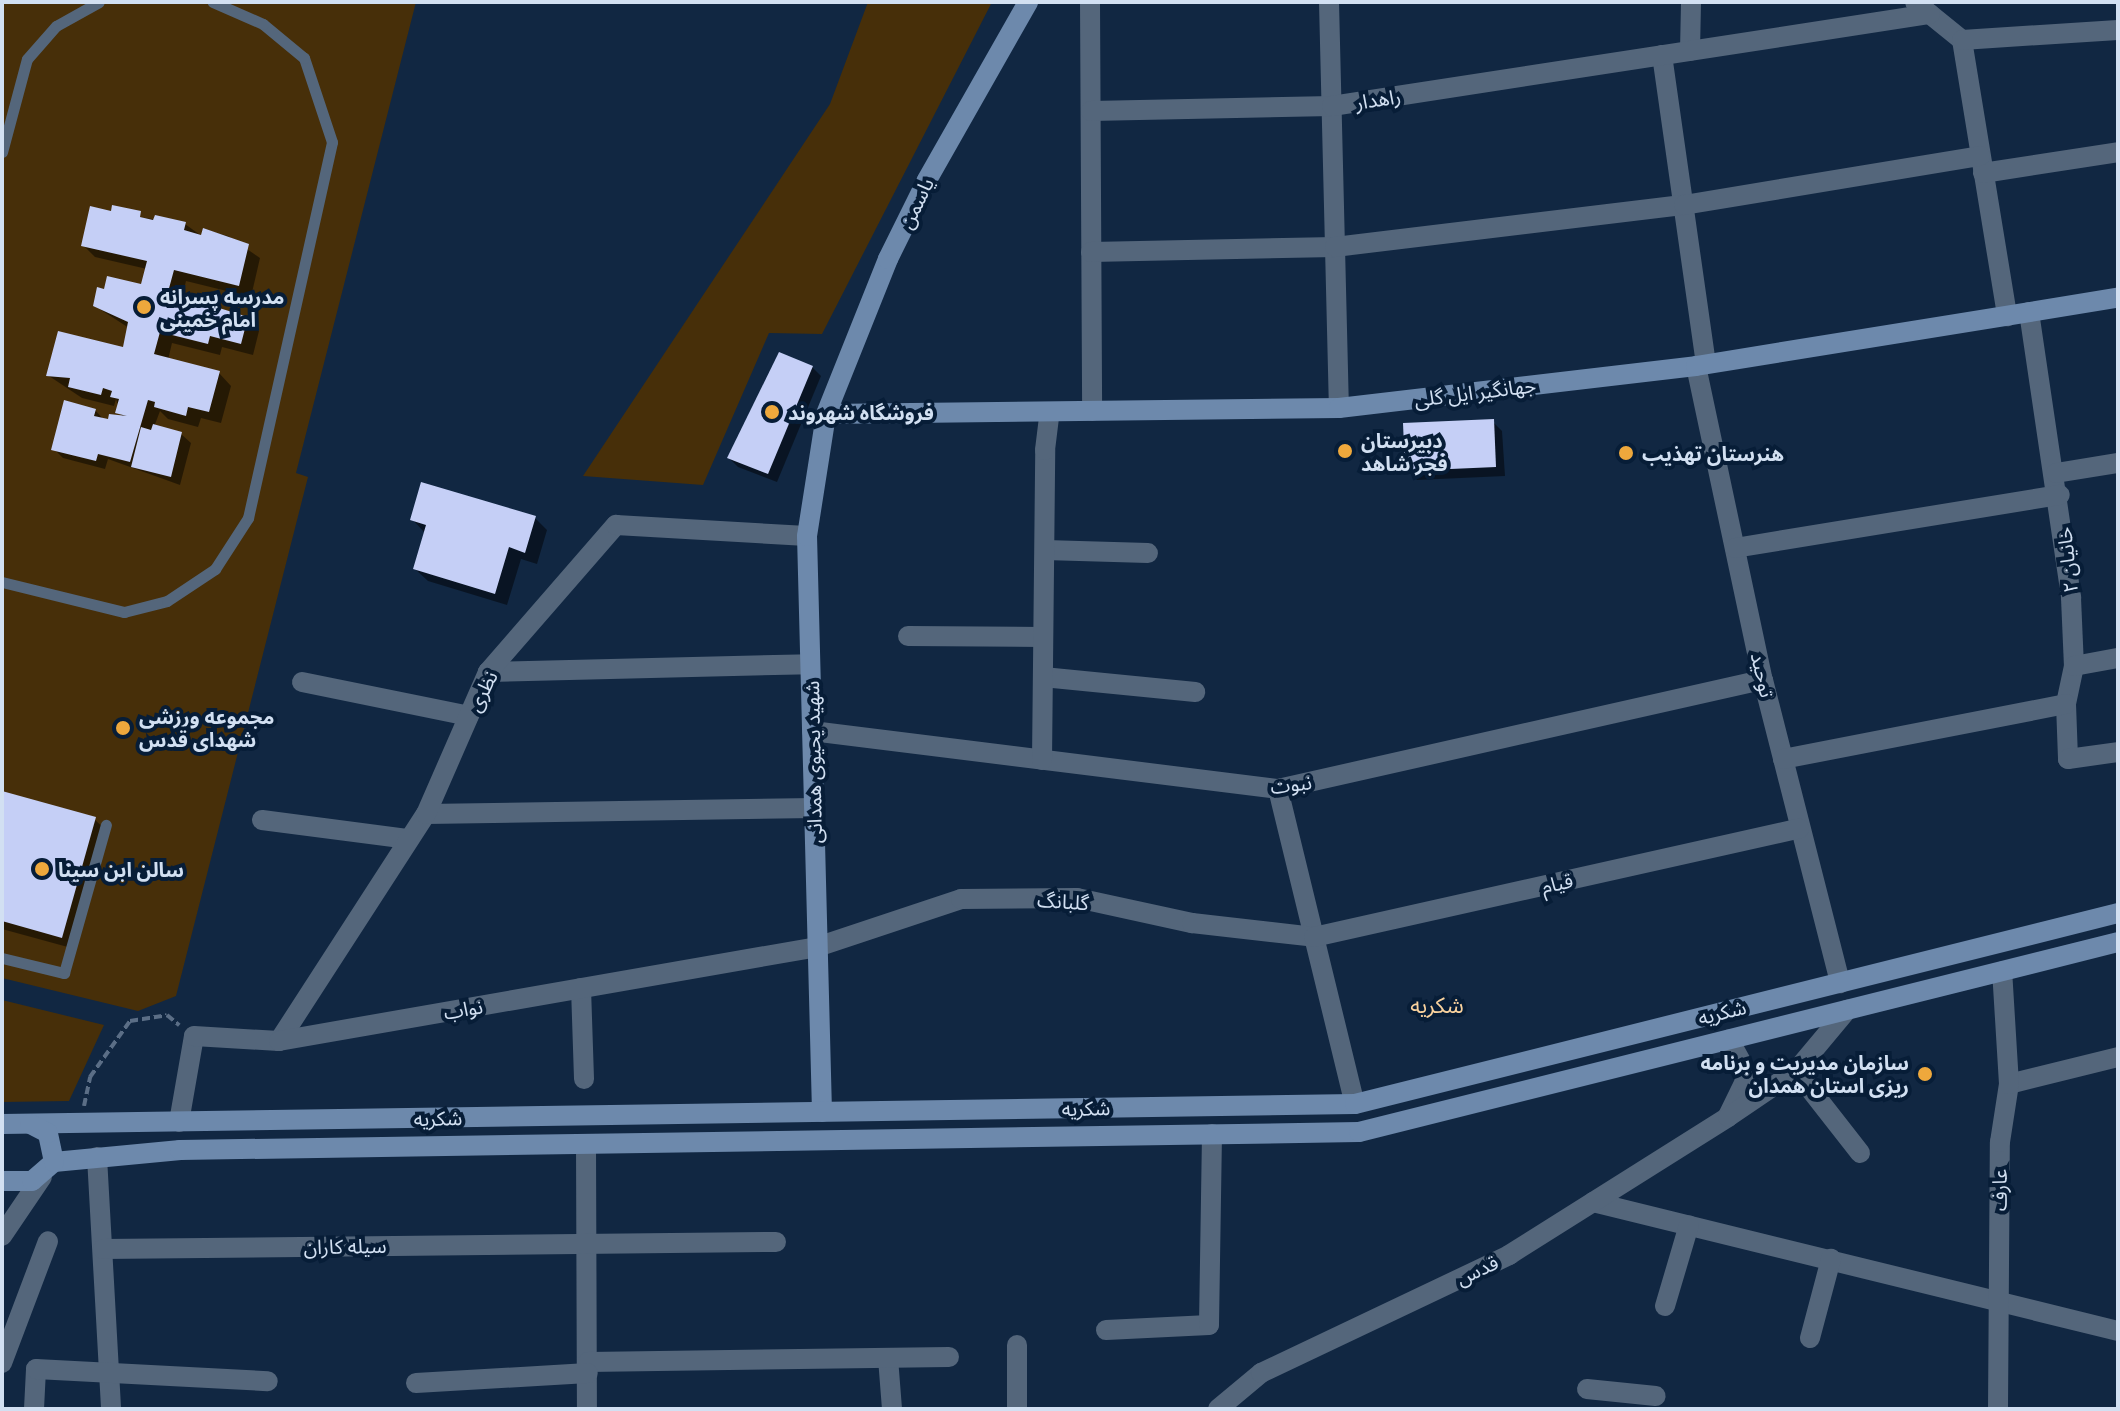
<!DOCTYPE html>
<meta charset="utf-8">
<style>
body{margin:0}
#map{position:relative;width:2120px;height:1411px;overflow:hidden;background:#112742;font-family:"IBM Plex Sans","Noto Sans Arabic",sans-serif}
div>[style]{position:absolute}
.green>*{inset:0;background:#472f09}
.shadow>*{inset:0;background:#0007}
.building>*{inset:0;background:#c5cff6}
.path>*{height:4px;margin-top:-2px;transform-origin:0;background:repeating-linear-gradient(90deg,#5b6e86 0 8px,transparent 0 12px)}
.service>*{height:11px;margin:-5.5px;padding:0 5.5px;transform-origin:5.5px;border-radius:5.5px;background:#54667b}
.minor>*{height:20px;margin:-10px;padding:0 10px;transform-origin:10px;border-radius:10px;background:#54667b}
.tertiary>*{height:20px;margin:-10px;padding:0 10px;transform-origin:10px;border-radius:10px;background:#54667b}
.secondary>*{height:20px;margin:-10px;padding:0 10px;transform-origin:10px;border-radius:10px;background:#6d89ac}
.dots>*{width:22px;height:22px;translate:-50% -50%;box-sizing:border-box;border:4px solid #071d37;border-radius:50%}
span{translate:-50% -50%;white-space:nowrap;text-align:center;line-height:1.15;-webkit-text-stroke:8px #071d37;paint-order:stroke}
.street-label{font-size:20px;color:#d2e0f2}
.poi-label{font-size:20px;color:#d2e0f2;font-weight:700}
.left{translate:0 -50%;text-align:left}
.right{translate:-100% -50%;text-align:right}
.neighbourhood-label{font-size:22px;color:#f9d29e}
.frame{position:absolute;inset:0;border:4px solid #d2e0f2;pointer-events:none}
</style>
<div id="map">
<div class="green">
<div style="clip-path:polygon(2px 2px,416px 2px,296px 473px,308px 477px,176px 996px,138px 1011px,2px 978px)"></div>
<div style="clip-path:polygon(868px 2px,992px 2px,822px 334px,769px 333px,703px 485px,583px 476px,830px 104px)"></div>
<div style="clip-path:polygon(2px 1000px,104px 1025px,69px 1101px,2px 1102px)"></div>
</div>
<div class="shadow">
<div style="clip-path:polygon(112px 213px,185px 224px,203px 237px,205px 230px,228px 236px,260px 258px,251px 297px,186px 281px,182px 298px,246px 319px,259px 331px,253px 355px,222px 347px,220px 355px,172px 343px,168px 360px,219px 373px,231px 386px,221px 423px,201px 418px,198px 427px,168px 419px,160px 411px,154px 427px,181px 434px,191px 443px,180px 485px,108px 459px,105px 469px,63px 458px,54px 449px,95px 410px,104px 420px,123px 419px,116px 399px,114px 406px,82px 398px,49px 376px,124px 350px,129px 328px,95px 306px,143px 286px,147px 269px,95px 257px,83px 245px)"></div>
<div style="clip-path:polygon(812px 367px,821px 376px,777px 482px,738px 467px,729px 458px)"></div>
<div style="clip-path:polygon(1493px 422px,1502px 431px,1505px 476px,1417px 480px,1407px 470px)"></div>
<div style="clip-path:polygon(535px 518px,547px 530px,537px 564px,521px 559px,507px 605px,428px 581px,415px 569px,424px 532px,412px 519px)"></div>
<div style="clip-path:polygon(2px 793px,94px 819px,107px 831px,75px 949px,2px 929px)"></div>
</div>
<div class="building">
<div style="clip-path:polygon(112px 205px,141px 211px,140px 217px,153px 220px,155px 215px,186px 222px,184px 230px,201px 235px,203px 228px,249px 244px,239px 286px,174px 270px,168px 292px,248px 317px,241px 344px,210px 336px,208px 344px,160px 332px,154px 354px,220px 371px,209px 412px,188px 407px,186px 416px,154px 407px,155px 402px,148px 400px,130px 462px,98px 454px,96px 461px,51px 450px,64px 400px,96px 409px,94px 416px,108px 419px,109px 414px,127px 416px,115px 413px,119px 399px,110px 397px,112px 391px,103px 388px,101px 395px,68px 387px,70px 378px,46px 376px,58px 331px,123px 347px,128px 322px,93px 306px,97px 287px,104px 289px,107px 276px,141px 284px,147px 261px,81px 246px,90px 206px,111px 211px)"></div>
<div style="clip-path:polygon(779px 352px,813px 366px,768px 474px,727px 458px)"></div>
<div style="clip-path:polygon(1494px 419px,1496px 467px,1405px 471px,1403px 423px)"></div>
<div style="clip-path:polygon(153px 424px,182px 432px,171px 477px,131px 467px,141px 427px,151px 430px)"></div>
<div style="clip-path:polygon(421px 482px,536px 516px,525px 553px,509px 547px,495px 594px,413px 569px,426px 525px,410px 520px)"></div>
<div style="clip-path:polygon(2px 791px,96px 817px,62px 938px,2px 921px)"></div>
</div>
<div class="path">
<div style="left:84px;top:1106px;width:30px;rotate:-78deg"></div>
<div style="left:90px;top:1077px;width:69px;rotate:-54.5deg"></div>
<div style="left:130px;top:1021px;width:37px;rotate:-9deg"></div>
<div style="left:167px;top:1015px;width:16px;rotate:40deg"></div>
</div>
<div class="service">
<div style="left:2px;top:152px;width:96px;rotate:-75deg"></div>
<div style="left:27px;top:59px;width:44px;rotate:-48.7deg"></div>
<div style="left:56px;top:26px;width:49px;rotate:-29.2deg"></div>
<div style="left:2px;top:582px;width:126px;rotate:13.8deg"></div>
<div style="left:124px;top:612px;width:44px;rotate:-14.3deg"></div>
<div style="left:167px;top:601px;width:58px;rotate:-33.7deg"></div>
<div style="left:215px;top:569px;width:61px;rotate:-57.1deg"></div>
<div style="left:248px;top:518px;width:385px;rotate:-77.4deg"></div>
<div style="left:332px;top:142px;width:89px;rotate:-108.4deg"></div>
<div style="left:304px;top:58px;width:53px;rotate:-140.3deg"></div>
<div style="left:263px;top:24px;width:55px;rotate:-156.3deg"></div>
<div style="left:2px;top:958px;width:64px;rotate:13.6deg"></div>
<div style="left:64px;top:973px;width:154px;rotate:-74.2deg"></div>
</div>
<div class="minor">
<div style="left:1090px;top:2px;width:409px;rotate:89.7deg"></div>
<div style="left:1329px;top:2px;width:406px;rotate:88.6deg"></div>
<div style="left:1915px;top:2px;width:60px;rotate:39deg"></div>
<div style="left:1962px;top:40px;width:280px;rotate:80.7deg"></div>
<div style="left:1962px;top:40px;width:156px;rotate:-3.7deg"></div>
<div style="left:1690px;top:51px;width:49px;rotate:-88.8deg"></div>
<div style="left:1662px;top:55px;width:312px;rotate:81.9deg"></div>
<div style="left:1091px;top:111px;width:241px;rotate:-1.2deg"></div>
<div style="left:1332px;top:106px;width:605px;rotate:-8.75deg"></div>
<div style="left:1983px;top:173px;width:137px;rotate:-8.8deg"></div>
<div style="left:1091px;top:252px;width:244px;rotate:-1.2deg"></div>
<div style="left:1335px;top:247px;width:352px;rotate:-6.9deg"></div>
<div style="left:1684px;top:205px;width:300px;rotate:-9.4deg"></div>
<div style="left:2029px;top:312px;width:289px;rotate:81.6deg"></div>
<div style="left:2071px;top:598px;width:68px;rotate:87.5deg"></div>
<div style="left:2074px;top:666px;width:39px;rotate:102deg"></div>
<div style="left:2066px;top:704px;width:55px;rotate:87.9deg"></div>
<div style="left:2068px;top:759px;width:50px;rotate:-8deg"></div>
<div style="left:1696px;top:366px;width:321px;rotate:78deg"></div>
<div style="left:1763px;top:680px;width:313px;rotate:75.7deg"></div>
<div style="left:2056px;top:473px;width:63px;rotate:-9.2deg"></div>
<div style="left:1735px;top:548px;width:329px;rotate:-9.3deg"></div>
<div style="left:1045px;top:550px;width:103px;rotate:1.7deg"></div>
<div style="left:908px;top:636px;width:135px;rotate:0.4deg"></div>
<div style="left:2074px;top:666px;width:45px;rotate:-10.3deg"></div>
<div style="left:488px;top:672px;width:322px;rotate:-1.4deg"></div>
<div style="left:1043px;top:677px;width:153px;rotate:5.6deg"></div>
<div style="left:302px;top:682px;width:170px;rotate:11.5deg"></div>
<div style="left:812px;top:731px;width:470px;rotate:7.1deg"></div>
<div style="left:1278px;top:789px;width:497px;rotate:-12.7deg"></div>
<div style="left:1783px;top:759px;width:288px;rotate:-11deg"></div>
<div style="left:1042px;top:760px;width:310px;rotate:-89.4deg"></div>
<div style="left:1045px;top:450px;width:38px;rotate:-83deg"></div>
<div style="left:1278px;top:789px;width:324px;rotate:76.3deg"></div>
<div style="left:426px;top:814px;width:388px;rotate:-0.9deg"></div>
<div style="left:262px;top:820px;width:148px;rotate:7.4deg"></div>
<div style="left:581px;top:988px;width:91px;rotate:88.1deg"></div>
<div style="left:279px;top:1041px;width:270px;rotate:-57.1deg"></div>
<div style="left:426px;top:814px;width:155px;rotate:-66.4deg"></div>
<div style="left:488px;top:672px;width:195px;rotate:-49deg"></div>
<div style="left:616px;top:525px;width:191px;rotate:3.3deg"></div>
<div style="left:1796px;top:1071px;width:104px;rotate:52deg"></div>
<div style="left:2009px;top:1084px;width:112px;rotate:-13.9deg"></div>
<div style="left:179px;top:1122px;width:87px;rotate:-80.1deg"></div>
<div style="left:194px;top:1036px;width:85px;rotate:3.4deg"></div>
<div style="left:279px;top:1041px;width:546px;rotate:-9.91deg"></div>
<div style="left:817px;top:947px;width:152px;rotate:-18.4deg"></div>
<div style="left:961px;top:899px;width:116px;rotate:-0.5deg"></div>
<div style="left:1077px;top:898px;width:118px;rotate:12.3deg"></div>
<div style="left:1192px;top:923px;width:123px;rotate:6.5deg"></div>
<div style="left:1314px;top:937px;width:497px;rotate:-12.6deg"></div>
<div style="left:586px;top:1144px;width:265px;rotate:89.8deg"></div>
<div style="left:97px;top:1157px;width:252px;rotate:86.8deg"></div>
<div style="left:1593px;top:1202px;width:541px;rotate:13.8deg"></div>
<div style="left:103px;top:1249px;width:673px;rotate:-0.6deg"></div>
<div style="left:1665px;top:1306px;width:84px;rotate:-73.5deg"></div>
<div style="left:1106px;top:1330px;width:103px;rotate:-2.8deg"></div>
<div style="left:1209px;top:1325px;width:191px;rotate:-89.1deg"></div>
<div style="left:1810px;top:1338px;width:82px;rotate:-75.1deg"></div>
<div style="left:888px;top:1358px;width:51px;rotate:85.5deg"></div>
<div style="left:588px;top:1362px;width:361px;rotate:-0.8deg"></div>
<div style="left:2px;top:1363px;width:130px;rotate:-69.3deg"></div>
<div style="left:416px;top:1383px;width:172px;rotate:-3.3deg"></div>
<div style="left:1587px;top:1389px;width:69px;rotate:5.8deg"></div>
<div style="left:34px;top:1409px;width:40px;rotate:-87.1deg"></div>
<div style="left:36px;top:1369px;width:232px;rotate:3deg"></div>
<div style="left:1017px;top:1409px;width:64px;rotate:-90deg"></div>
<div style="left:1998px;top:1409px;width:267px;rotate:-89.6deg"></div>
<div style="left:2000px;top:1142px;width:59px;rotate:-81.2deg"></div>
<div style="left:2009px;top:1084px;width:113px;rotate:-93.5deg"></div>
</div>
<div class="tertiary">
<div style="left:1728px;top:1116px;width:39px;rotate:-64deg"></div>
<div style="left:1745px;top:1081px;width:16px;rotate:-97deg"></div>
<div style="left:1743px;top:1065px;width:29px;rotate:-119deg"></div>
<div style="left:2px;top:1236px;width:71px;rotate:-55.9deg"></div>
<div style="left:1218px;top:1409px;width:56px;rotate:-39.9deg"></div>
<div style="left:1261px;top:1373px;width:275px;rotate:-25.4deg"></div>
<div style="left:1509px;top:1255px;width:259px;rotate:-32.2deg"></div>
<div style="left:1728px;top:1117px;width:82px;rotate:-34.1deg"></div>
<div style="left:1796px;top:1071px;width:80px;rotate:-50.1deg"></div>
</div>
<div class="secondary">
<div style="left:826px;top:414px;width:513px;rotate:-0.67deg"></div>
<div style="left:1339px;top:408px;width:359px;rotate:-6.7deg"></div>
<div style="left:1696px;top:366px;width:427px;rotate:-9.2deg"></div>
<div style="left:822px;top:1112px;width:576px;rotate:-91.49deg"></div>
<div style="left:807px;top:536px;width:123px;rotate:-81.1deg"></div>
<div style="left:826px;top:414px;width:167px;rotate:-68.2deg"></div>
<div style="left:888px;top:259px;width:88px;rotate:-63.7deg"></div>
<div style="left:927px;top:180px;width:205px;rotate:-60.4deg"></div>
<div style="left:2px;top:1124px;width:1353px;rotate:-0.85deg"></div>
<div style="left:1355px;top:1104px;width:787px;rotate:-14.05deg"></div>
<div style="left:54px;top:1162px;width:127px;rotate:-5.4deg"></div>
<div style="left:180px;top:1150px;width:1179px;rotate:-0.87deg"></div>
<div style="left:1359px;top:1132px;width:782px;rotate:-14.05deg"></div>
<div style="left:2px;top:1181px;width:30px"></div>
<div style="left:32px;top:1181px;width:29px;rotate:-41deg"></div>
<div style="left:54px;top:1162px;width:30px;rotate:-102deg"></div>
<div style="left:48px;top:1133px;width:20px;rotate:-153deg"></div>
</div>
<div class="dots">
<div style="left:144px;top:307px;background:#eea83c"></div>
<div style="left:772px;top:412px;background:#eea83c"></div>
<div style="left:1345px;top:451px;background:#eea83c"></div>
<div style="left:1626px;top:453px;background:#eea83c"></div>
<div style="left:123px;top:728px;background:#eea83c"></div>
<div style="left:42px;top:869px;background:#eea83c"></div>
<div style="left:1925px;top:1074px;background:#eea83c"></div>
</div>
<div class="street-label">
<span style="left:1378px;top:99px;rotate:-9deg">راهدار</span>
<span style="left:916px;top:203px;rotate:-64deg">یاسمن</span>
<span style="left:1475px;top:392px;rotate:-7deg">جهانگیر ایل گلی</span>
<span style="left:2067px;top:560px;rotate:-96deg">خانیان ۲</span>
<span style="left:1763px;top:675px;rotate:77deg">توحید</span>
<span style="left:482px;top:691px;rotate:-63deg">نظری</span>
<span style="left:813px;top:762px;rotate:-91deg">شهید یحیوی همدانی</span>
<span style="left:1291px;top:784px;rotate:-7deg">نبوت</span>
<span style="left:1557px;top:883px;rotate:-13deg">قیام</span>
<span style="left:1063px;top:901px;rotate:4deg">گلبانگ</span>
<span style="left:463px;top:1009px;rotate:-10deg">نواب</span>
<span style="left:1722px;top:1012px;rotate:-14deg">شکریه</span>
<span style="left:1086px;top:1108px;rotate:-1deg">شکریه</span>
<span style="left:438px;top:1118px;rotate:-1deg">شکریه</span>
<span style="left:1999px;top:1190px;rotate:-89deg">عارف</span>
<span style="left:345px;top:1246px;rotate:-1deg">سیله کاران</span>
<span style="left:1477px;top:1270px;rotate:-25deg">قدس</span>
</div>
<div class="poi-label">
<span class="left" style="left:160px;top:308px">مدرسه پسرانه<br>امام خمینی</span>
<span class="left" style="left:788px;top:412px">فروشگاه شهروند</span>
<span class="left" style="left:1361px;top:452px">دبیرستان<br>فجر شاهد</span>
<span class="left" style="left:1642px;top:453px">هنرستان تهذیب</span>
<span class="left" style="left:139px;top:728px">مجموعه ورزشی<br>شهدای قدس</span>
<span class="left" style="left:58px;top:869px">سالن ابن سینا</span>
<span class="right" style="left:1909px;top:1074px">سازمان مدیریت و برنامه<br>ریزی استان همدان</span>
</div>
<div class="neighbourhood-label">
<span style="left:1437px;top:1005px">شکریه</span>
</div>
<div class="frame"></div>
</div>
